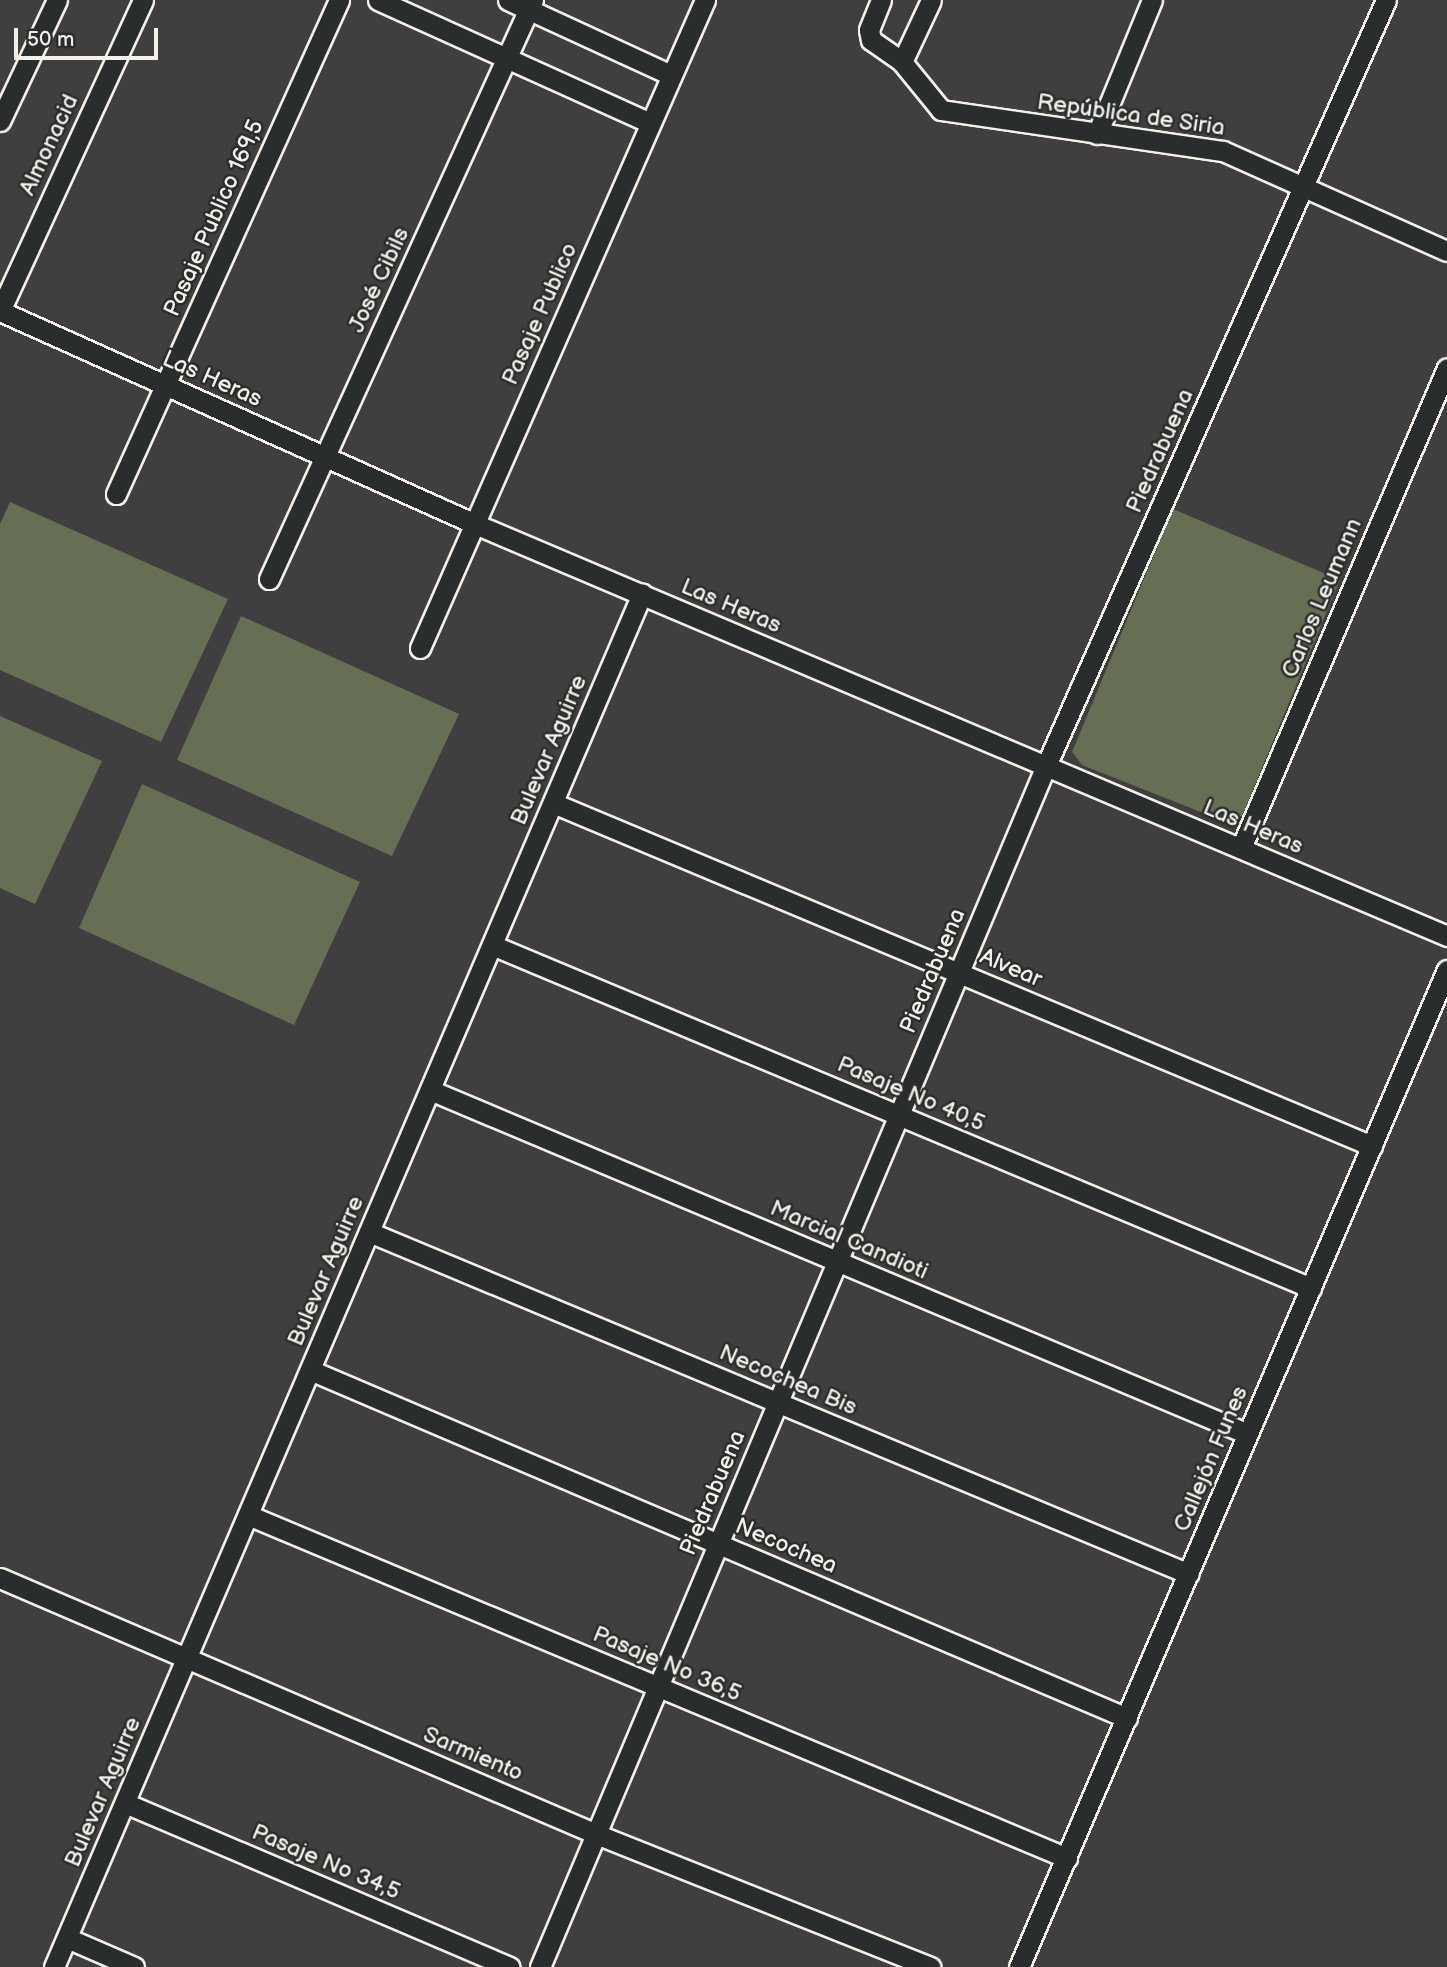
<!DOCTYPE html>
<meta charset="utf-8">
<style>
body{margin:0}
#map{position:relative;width:1447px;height:1967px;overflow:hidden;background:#403e3e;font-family:"Balsamiq Sans",sans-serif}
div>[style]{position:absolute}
.green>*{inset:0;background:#666e54}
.roads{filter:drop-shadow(2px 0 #f4f1e8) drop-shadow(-2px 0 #f4f1e8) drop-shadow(0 2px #f4f1e8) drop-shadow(0 -2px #f4f1e8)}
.street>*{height:19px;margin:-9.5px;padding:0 9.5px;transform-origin:9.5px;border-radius:9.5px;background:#2a2d2e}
span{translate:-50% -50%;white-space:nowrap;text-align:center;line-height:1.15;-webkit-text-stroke:5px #2a2d2e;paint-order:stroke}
.street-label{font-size:23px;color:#f4f1e8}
.scale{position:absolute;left:14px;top:28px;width:144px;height:32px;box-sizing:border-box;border:4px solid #f4f1e8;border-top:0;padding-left:9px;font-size:21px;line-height:24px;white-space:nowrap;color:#f4f1e8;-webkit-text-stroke:5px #2a2d2e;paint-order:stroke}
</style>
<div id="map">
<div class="green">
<div style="clip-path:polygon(10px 502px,228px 599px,161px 742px,0 670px,0 524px)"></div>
<div style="clip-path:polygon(1173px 509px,1340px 580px,1242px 816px,1226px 822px,1082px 765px,1072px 752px)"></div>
<div style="clip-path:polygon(241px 616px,459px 714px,392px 856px,177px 760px)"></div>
<div style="clip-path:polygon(0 716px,102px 761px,35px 904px,0 888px)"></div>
<div style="clip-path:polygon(142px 784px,360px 882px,294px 1025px,79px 928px)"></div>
</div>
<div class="roads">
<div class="street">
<div style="left:378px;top:0;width:299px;rotate:24.3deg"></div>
<div style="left:508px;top:0;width:179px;rotate:24.7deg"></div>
<div style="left:881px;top:0;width:32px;rotate:112deg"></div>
<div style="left:869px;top:30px;width:10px;rotate:79deg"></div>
<div style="left:871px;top:40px;width:38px;rotate:35deg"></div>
<div style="left:902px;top:62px;width:62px;rotate:50.9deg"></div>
<div style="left:941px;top:110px;width:285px;rotate:8.3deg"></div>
<div style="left:1223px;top:151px;width:245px;rotate:24.1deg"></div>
<div style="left:902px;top:62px;width:68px;rotate:-64.9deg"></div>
<div style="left:0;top:121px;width:134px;rotate:-64.8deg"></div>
<div style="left:1097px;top:134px;width:145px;rotate:-67.7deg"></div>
<div style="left:0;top:311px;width:521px;rotate:24.15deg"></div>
<div style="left:475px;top:524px;width:1056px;rotate:22.97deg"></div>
<div style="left:0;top:311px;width:342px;rotate:-65.3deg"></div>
<div style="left:116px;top:494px;width:542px;rotate:-65.7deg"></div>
<div style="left:269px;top:579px;width:636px;rotate:-65.49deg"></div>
<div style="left:420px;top:648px;width:708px;rotate:-66.26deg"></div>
<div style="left:553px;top:803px;width:888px;rotate:22.72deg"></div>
<div style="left:1241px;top:848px;width:522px;rotate:-66.77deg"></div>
<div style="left:492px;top:945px;width:888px;rotate:22.72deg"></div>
<div style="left:430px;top:1090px;width:887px;rotate:22.81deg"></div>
<div style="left:369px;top:1232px;width:888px;rotate:22.64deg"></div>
<div style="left:310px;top:1370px;width:888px;rotate:23.07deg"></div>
<div style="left:248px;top:1515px;width:888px;rotate:22.72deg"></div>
<div style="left:0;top:1578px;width:649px;rotate:23.24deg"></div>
<div style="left:596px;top:1834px;width:360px;rotate:21.7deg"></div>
<div style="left:125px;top:1803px;width:418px;rotate:23.1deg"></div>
<div style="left:67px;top:1938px;width:73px;rotate:23.4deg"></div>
<div style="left:54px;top:1967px;width:1494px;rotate:-66.82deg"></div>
<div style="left:540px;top:1967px;width:1301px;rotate:-67.16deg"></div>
<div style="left:1045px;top:768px;width:840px;rotate:-66.06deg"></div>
<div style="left:1019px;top:1967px;width:1085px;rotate:-66.77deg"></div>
</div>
</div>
<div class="street-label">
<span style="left:1131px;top:115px;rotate:8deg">República de Siria</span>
<span style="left:49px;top:145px;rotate:-65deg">Almonacid</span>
<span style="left:214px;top:218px;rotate:-66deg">Pasaje Publico 169,5</span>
<span style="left:379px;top:280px;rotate:-65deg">José Cibils</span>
<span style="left:540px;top:314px;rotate:-66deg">Pasaje Publico</span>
<span style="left:212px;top:379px;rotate:24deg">Las Heras</span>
<span style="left:1160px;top:451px;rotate:-66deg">Piedrabuena</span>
<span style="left:1322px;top:598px;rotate:-67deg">Carlos Leumann</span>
<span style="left:731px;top:606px;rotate:23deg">Las Heras</span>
<span style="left:549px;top:750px;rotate:-67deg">Bulevar Aguirre</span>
<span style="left:1253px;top:827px;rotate:23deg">Las Heras</span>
<span style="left:1011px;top:968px;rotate:23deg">Alvear</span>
<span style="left:933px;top:971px;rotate:-67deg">Piedrabuena</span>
<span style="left:911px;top:1094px;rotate:23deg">Pasaje No 40,5</span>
<span style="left:849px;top:1240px;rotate:23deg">Marcial Candioti</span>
<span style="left:326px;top:1271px;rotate:-67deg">Bulevar Aguirre</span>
<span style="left:788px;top:1380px;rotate:23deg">Necochea Bis</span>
<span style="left:1211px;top:1459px;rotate:-67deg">Callejón Funes</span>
<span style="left:713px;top:1493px;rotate:-67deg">Piedrabuena</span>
<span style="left:786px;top:1546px;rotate:23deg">Necochea</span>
<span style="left:667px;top:1664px;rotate:23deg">Pasaje No 36,5</span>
<span style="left:473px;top:1754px;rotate:23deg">Sarmiento</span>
<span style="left:103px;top:1792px;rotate:-67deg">Bulevar Aguirre</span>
<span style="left:326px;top:1862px;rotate:23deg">Pasaje No 34,5</span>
</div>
<div class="scale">50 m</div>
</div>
